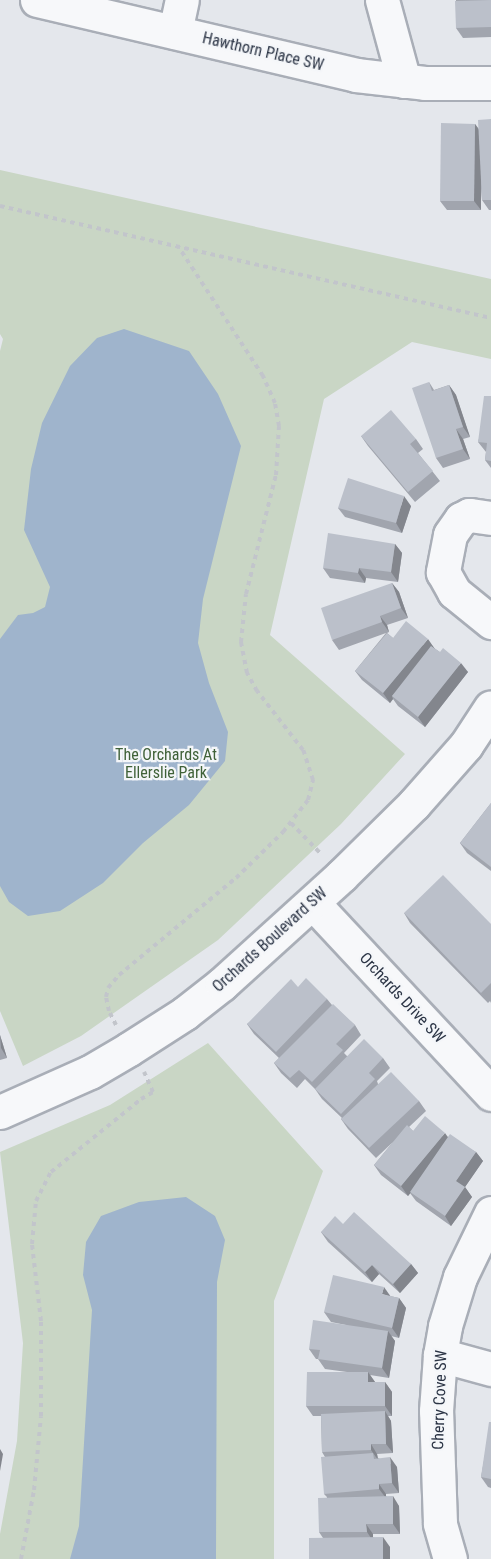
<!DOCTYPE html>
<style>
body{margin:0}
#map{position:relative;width:491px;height:1559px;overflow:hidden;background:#e4e7ec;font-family:"Roboto Condensed",sans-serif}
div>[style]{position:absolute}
.green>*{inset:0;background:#c9d6c5}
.water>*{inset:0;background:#9fb4cc}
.path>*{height:4px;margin-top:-2px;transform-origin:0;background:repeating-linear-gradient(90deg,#c2c5cb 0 4.5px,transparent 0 9px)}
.roads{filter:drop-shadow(2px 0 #a9aeb7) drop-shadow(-2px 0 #a9aeb7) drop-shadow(0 2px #a9aeb7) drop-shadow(0 -2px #a9aeb7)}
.minor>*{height:33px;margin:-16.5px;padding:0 16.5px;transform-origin:16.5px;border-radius:16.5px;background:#f7f8fa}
.wall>*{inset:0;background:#a1a5ae}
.shaded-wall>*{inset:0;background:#83868d}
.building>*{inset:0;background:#bbc0ca}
span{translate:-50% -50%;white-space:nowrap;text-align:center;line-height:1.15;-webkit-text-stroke:4.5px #f4f6f9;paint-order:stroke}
.street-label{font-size:16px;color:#2b3445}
.park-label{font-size:16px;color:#3f6138}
</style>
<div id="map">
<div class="green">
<div style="clip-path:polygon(0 170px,491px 279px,491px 359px,412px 342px,324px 399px,270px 635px,405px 754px,341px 824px,218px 940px,81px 1036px,23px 1066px,0 1011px,0 351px,3px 339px,0 334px)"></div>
<div style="clip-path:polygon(208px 1043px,323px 1171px,274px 1301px,274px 1559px,0 1559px,0 1534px,17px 1441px,23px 1343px,0 1152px,110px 1105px)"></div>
</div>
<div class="water">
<div style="clip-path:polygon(124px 329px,189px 351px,218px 394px,241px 446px,203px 599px,198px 643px,209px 683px,228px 732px,225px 761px,189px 805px,143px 843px,103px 883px,60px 911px,28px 916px,9px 902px,0 886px,0 639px,18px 615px,33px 613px,45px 607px,50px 587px,24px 530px,31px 469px,42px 423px,70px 366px,97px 338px)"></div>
<div style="clip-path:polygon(186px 1197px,215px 1216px,225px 1240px,217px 1282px,216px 1559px,70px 1559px,79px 1526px,92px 1310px,83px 1275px,86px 1242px,101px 1216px,139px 1202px)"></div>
</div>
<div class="path">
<div style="left:0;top:206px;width:504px;rotate:12.85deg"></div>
<div style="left:291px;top:823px;width:43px;rotate:45.9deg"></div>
<div style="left:116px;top:1025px;width:16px;rotate:-117deg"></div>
<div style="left:109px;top:1011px;width:14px;rotate:-102deg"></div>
<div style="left:106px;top:997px;width:9px;rotate:-77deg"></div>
<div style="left:108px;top:988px;width:17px;rotate:-50deg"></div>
<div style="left:119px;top:975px;width:152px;rotate:-39.7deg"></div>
<div style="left:236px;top:878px;width:66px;rotate:-44.4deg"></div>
<div style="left:283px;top:832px;width:41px;rotate:-52deg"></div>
<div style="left:308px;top:800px;width:21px;rotate:-76deg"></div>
<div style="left:313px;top:780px;width:32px;rotate:-108deg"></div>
<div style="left:303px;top:750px;width:75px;rotate:-127.9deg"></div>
<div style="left:257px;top:691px;width:21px;rotate:-119deg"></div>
<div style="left:247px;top:673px;width:32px;rotate:-101deg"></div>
<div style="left:241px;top:642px;width:48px;rotate:-84.1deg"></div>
<div style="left:246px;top:594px;width:123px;rotate:-75.9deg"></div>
<div style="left:276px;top:475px;width:49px;rotate:-86.5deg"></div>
<div style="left:279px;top:426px;width:23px;rotate:-100deg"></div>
<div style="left:275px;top:403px;width:30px;rotate:-114deg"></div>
<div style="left:263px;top:376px;width:155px;rotate:-123.2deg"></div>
<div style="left:21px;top:1559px;width:70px;rotate:-79.3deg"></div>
<div style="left:34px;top:1490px;width:74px;rotate:-84.6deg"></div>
<div style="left:41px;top:1416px;width:95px;rotate:-90deg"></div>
<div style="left:41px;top:1321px;width:78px;rotate:-96.7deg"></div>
<div style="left:32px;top:1244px;width:43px;rotate:-84.7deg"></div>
<div style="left:36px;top:1201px;width:33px;rotate:-63deg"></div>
<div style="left:51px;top:1172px;width:116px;rotate:-39deg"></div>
<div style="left:141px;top:1099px;width:14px;rotate:-30deg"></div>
<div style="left:153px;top:1092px;width:22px;rotate:-114deg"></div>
</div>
<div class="roads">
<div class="minor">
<div style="left:37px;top:0;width:328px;rotate:13.2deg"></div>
<div style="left:356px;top:75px;width:69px;rotate:6.6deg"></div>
<div style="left:425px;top:83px;width:66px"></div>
<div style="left:382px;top:0;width:84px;rotate:74.8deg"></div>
<div style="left:175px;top:32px;width:33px;rotate:-78deg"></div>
<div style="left:491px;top:518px;width:22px;rotate:-172deg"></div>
<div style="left:469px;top:515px;width:9px;rotate:153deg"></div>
<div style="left:461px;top:519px;width:19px;rotate:125deg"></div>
<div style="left:450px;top:535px;width:38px;rotate:101deg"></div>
<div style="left:443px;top:572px;width:23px;rotate:61deg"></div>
<div style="left:454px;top:592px;width:48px;rotate:39deg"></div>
<div style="left:313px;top:903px;width:261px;rotate:47deg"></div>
<div style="left:0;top:1112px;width:98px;rotate:-24deg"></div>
<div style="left:90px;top:1072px;width:45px;rotate:-30.5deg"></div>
<div style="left:129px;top:1049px;width:67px;rotate:-32.7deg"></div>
<div style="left:185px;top:1013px;width:47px;rotate:-38.1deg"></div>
<div style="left:222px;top:984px;width:161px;rotate:-42.2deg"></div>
<div style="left:341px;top:876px;width:103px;rotate:-44.6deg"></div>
<div style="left:414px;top:804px;width:79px;rotate:-48.6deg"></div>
<div style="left:466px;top:745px;width:45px;rotate:-56.7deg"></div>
<div style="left:440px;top:1355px;width:53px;rotate:15.4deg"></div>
<div style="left:450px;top:1559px;width:37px;rotate:-106deg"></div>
<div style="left:440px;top:1523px;width:112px;rotate:-92deg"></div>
<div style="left:436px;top:1411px;width:56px;rotate:-85.9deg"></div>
<div style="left:440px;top:1355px;width:29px;rotate:-80deg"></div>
<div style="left:445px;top:1326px;width:51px;rotate:-73deg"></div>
<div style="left:460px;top:1277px;width:71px;rotate:-64.2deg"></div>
</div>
</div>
<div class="wall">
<div style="clip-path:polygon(456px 0,491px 0,491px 37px,463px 38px,456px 28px)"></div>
<div style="clip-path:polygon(491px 119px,491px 210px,489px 210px,482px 200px,481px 188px,481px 210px,447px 210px,440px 201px,475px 124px,479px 129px)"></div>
<div style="clip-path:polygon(429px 382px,434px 390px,449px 385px,456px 395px,470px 437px,463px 439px,470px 459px,443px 468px,436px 458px)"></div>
<div style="clip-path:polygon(491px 396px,491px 468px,485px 460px,486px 452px,478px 442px)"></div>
<div style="clip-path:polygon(361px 436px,416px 439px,423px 449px,418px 453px,440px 481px,415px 502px,368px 446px)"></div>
<div style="clip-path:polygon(411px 506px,402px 533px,345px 517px,338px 508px)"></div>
<div style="clip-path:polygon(395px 544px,402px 553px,398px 582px,366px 578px,365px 583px,330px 578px,323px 568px)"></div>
<div style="clip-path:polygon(392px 583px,399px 592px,408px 618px,387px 625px,389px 632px,387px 633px,393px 638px,434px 648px,468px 672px,425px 727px,398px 706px,393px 699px,390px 703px,362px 680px,355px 671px,386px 633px,339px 650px,332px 640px)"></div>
<div style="clip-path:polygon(491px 803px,491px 871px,467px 853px,460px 843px)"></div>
<div style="clip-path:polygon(404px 913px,491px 924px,491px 1003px,490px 1001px,488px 1003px,410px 923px)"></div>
<div style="clip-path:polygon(298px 987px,327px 999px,332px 1005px,355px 1025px,361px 1035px,344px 1053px,347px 1056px,383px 1058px,390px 1068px,377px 1081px,378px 1084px,419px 1101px,426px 1111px,409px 1127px,413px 1131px,448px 1137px,476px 1152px,483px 1161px,465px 1187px,472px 1197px,451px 1226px,416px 1201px,410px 1193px,408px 1196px,381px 1175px,374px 1165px,393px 1142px,376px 1158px,348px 1129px,341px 1119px,342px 1118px,322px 1099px,315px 1089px,305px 1079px,297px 1088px,281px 1073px,274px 1063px,279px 1058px,254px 1034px,247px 1024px)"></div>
<div style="clip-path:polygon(0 1035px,7px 1058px,0 1060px)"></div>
<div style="clip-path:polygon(343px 1224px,411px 1264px,418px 1273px,400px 1293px,379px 1274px,372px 1282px,328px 1242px,321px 1232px)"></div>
<div style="clip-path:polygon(390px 1296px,399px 1298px,406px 1308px,399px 1338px,391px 1336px,395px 1341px,389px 1378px,370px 1375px,375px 1382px,385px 1382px,392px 1392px,392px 1416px,388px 1416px,391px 1421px,393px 1453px,377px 1454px,378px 1458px,397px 1467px,399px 1493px,386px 1494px,386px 1496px,399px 1506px,400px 1534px,373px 1534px,373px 1537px,390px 1547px,390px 1559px,309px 1559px,323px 1538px,319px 1532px,327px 1497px,324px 1494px,325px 1457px,322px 1452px,321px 1416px,313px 1416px,306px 1406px,347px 1372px,325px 1369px,318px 1359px,316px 1359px,309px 1349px,346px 1325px,331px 1322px,324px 1312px)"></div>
<div style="clip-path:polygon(491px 1422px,491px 1488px,488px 1487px,481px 1477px)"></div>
</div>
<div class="shaded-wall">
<div style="clip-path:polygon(475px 124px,481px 133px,481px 210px,474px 201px)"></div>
<div style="clip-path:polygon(449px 385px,456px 395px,470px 437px,463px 427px)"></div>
<div style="clip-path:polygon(456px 429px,463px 439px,470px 459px,463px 449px)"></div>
<div style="clip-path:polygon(404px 496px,411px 506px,402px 533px,396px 523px)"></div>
<div style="clip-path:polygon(395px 544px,402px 553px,398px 582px,391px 572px)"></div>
<div style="clip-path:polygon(359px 568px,366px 578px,365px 583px,358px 573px)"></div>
<div style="clip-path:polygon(392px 583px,399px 592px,408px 618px,401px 608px)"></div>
<div style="clip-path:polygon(380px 616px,387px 625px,389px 632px,382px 622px)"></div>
<div style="clip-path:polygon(428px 639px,435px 649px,392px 696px,393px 699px,390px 703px,383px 693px)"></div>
<div style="clip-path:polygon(461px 663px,468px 672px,425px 727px,418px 717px)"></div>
<div style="clip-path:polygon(0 1035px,7px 1058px,1px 1048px)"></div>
<div style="clip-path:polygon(445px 1133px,452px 1143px,408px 1196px,401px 1186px)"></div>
<div style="clip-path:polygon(476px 1152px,483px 1161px,465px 1187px,472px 1197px,451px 1226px,445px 1216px,456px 1181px)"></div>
<div style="clip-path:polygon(411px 1264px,418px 1273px,400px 1293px,393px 1284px)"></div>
<div style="clip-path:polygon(372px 1265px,379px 1274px,372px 1282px,365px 1272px)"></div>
<div style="clip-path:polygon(384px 1287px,391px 1297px,382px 1294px)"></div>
<div style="clip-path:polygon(399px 1298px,406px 1308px,399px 1338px,392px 1328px)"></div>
<div style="clip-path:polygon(388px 1331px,395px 1341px,389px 1378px,382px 1368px)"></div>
<div style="clip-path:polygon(368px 1372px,375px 1382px,368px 1382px)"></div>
<div style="clip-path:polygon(385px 1382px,392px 1392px,392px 1416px,385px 1406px)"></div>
<div style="clip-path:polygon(385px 1411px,391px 1421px,393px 1453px,386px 1444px)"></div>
<div style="clip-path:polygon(371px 1444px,377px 1454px,378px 1460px,371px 1450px)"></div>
<div style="clip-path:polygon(0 1449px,3px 1454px,0 1471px)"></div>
<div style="clip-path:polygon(390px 1457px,397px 1467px,399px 1493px,392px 1483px)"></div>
<div style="clip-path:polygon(379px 1484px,386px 1494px,386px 1498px,379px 1489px)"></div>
<div style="clip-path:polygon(393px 1496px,399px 1506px,400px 1534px,393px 1524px)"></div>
<div style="clip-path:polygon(366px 1524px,373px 1534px,373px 1541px,367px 1532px)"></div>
<div style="clip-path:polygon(383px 1537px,390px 1547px,390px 1559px,383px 1559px)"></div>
</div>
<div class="building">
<div style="clip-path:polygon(491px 0,491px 27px,456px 28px,455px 1px)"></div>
<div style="clip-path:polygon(491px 119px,491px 200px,482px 200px,478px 120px)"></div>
<div style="clip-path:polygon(441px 123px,475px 124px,474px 201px,440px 201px)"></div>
<div style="clip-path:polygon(429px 382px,432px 391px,449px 385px,463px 427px,456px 429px,463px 449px,436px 458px,412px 388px)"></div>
<div style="clip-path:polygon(484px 396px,491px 396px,491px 461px,485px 460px,487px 443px,478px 442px)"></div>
<div style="clip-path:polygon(391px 410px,416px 439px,410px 444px,433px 471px,408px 492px,361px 436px)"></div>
<div style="clip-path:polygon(348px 478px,404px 496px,396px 523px,338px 508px)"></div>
<div style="clip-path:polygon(328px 533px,395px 544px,391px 572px,359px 568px,358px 573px,323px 568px)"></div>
<div style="clip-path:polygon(392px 583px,401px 608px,380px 616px,382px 622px,332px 640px,321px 608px)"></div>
<div style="clip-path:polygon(406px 621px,428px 639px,383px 693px,355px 671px,387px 633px,393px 638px)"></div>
<div style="clip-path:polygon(431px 646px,440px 652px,443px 648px,461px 663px,418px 717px,392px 696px)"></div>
<div style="clip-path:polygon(491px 803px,491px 867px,460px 843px)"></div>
<div style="clip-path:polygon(443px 875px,491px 924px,491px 983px,481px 993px,404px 913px)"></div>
<div style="clip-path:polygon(306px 978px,327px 999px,276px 1052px,247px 1024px,291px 979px,298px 987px)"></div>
<div style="clip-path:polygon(333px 1004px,355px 1025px,336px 1044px,343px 1050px,312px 1082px,299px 1070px,290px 1078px,274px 1063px)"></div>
<div style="clip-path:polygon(364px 1039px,383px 1058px,369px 1073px,375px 1079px,341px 1114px,315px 1089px)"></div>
<div style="clip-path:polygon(391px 1072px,419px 1101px,369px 1148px,341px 1119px)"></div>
<div style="clip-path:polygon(425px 1116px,445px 1133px,401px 1186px,374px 1165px,407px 1125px,413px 1131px)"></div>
<div style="clip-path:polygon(450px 1134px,476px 1152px,456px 1181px,465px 1187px,445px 1216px,410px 1192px)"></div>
<div style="clip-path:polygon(354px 1212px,411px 1264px,393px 1284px,372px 1265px,365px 1272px,321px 1232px,335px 1216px,343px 1224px)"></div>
<div style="clip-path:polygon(333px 1275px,384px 1287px,382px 1294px,399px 1298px,392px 1328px,324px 1312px)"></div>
<div style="clip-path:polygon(313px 1320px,388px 1331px,382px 1368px,318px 1359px,320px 1350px,309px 1349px)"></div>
<div style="clip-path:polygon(307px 1372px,368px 1372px,368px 1382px,385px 1382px,385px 1406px,306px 1406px)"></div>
<div style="clip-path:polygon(385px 1411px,386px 1444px,371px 1444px,371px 1450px,322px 1452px,321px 1414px)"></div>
<div style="clip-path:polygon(489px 1422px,491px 1422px,491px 1479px,481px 1477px)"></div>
<div style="clip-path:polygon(373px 1453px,374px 1459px,390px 1457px,392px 1483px,379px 1484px,379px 1489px,324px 1494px,321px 1457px)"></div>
<div style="clip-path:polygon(393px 1496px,393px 1524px,366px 1524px,367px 1532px,319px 1532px,318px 1498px)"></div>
<div style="clip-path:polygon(383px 1537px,383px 1559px,309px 1559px,309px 1538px)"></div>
</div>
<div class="street-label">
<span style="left:263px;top:52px;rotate:13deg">Hawthorn Place SW</span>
<span style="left:270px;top:940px;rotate:-42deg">Orchards Boulevard SW</span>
<span style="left:402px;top:998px;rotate:47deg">Orchards Drive SW</span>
<span style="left:440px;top:1400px;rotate:-88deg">Cherry Cove SW</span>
</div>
<div class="park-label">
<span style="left:166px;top:764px">The Orchards At<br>Ellerslie Park</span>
</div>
</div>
